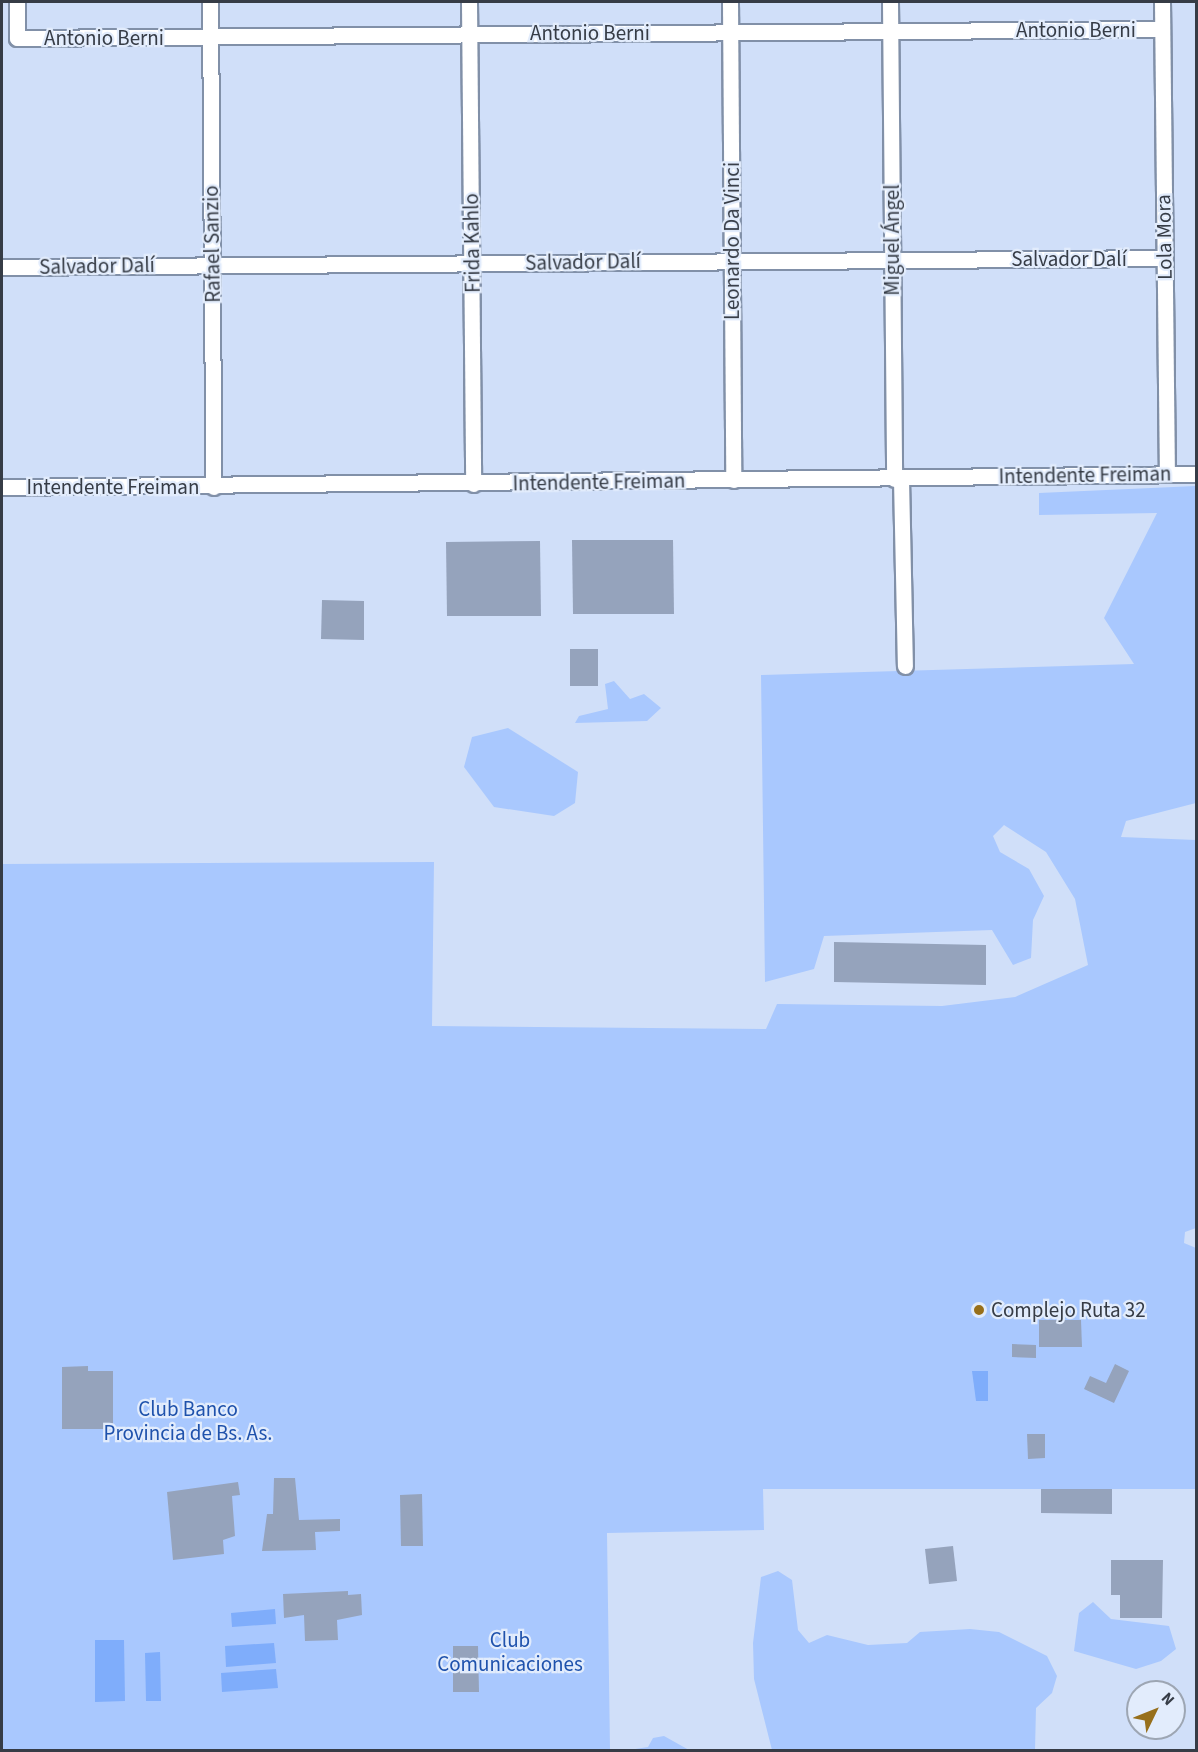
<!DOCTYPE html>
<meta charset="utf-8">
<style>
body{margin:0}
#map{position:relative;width:1198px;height:1752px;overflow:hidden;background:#d0dff9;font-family:"Source Sans 3",sans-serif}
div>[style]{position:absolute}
.green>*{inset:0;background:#a9c8fe}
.water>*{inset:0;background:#7fadfb}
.building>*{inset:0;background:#95a3bc}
.roads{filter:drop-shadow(2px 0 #8190a8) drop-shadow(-2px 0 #8190a8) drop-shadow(0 2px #8190a8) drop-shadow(0 -2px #8190a8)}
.street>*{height:15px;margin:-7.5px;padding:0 7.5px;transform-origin:7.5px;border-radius:7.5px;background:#fff}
.dots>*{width:16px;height:16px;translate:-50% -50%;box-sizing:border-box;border:3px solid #e2ecfc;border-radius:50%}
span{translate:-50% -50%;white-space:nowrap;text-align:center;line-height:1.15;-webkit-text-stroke:4.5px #e2ecfc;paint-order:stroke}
.street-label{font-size:21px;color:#363c46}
.poi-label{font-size:21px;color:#363c46}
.left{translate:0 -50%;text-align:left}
.park-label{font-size:21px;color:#1f52ac}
.frame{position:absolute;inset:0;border:3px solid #363c46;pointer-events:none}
.north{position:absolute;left:1126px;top:1680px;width:60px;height:60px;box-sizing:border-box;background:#e2ecfc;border:2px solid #9da6b3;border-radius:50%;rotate:47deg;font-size:16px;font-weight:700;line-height:24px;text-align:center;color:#363c46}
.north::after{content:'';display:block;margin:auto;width:21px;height:27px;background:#976f1b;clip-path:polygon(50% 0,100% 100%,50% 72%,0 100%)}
</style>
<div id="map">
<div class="green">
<div style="clip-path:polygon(1196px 486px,1196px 803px,1126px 821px,1121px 837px,1196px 840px,1196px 1228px,1185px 1232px,1184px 1243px,1196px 1248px,1196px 1489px,763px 1489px,764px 1530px,607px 1533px,610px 1750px,2px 1750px,2px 864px,434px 862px,432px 1026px,766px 1029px,777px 1004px,942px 1006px,1015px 997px,1088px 965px,1075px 899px,1046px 852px,1004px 825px,993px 836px,1000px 852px,1029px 869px,1044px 896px,1033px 920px,1031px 958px,1013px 965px,992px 930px,824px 936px,814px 969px,765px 982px,761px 675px,1134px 664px,1104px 618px,1157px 513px,1039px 515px,1039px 493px)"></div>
<div style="clip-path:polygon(614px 681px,630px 699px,644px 694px,661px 708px,647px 721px,575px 723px,579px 716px,608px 709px,605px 684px)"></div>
<div style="clip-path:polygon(508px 728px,578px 772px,575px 803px,554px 816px,494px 807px,464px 767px,472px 737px)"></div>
<div style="clip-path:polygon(778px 1571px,792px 1580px,798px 1630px,809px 1643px,827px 1635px,868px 1645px,907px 1643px,920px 1632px,970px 1629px,999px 1632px,1047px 1656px,1057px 1676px,1052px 1693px,1036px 1708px,1035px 1750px,772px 1750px,754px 1679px,753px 1643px,761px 1577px)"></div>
<div style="clip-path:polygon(1093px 1602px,1111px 1619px,1169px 1626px,1176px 1649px,1161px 1661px,1136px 1669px,1074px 1651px,1079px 1613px)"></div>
<div style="clip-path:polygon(664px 1736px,689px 1750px,629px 1750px,648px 1747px,653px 1738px)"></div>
</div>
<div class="water">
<div style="clip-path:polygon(972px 1371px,988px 1371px,988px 1401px,976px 1401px)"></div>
<div style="clip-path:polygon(275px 1609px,276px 1624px,232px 1627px,231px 1613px)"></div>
<div style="clip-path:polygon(95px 1640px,124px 1640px,125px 1701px,95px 1702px)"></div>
<div style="clip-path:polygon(274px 1643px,276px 1663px,226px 1667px,225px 1646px)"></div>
<div style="clip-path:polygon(160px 1652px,161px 1701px,146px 1701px,145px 1653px)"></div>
<div style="clip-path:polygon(276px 1669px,278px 1688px,222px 1692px,221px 1673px)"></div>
</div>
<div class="building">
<div style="clip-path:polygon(572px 540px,673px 540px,674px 614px,573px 614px)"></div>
<div style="clip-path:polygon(540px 541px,541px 616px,447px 616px,446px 542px)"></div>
<div style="clip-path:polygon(322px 600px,364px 601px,364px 640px,321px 639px)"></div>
<div style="clip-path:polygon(570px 649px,598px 649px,598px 686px,570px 686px)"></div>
<div style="clip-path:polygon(834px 942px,986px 945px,986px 985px,834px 982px)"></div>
<div style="clip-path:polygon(1039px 1320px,1081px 1320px,1082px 1347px,1039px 1347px)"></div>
<div style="clip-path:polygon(1012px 1344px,1036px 1345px,1036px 1358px,1012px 1357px)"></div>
<div style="clip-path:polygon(1115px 1364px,1129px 1371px,1114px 1403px,1084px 1389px,1090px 1376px,1106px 1383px)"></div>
<div style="clip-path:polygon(88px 1366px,88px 1371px,113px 1371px,113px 1429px,62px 1429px,62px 1367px)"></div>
<div style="clip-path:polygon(1027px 1434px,1045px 1434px,1045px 1458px,1028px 1459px)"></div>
<div style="clip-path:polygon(274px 1478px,295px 1478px,299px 1520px,340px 1519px,340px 1531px,315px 1532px,316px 1550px,262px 1551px,267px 1514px,273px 1514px)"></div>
<div style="clip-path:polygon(238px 1482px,240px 1495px,232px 1496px,235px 1536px,223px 1540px,224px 1554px,173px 1560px,167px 1492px)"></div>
<div style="clip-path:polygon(1041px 1489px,1112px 1489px,1112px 1514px,1041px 1513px)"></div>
<div style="clip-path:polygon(422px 1494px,423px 1546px,401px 1546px,400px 1495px)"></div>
<div style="clip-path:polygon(953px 1546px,957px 1581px,929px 1584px,925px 1549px)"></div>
<div style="clip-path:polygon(1111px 1560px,1163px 1560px,1162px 1618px,1120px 1618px,1120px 1595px,1111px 1595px)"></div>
<div style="clip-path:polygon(348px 1591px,348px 1595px,361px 1594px,362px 1615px,337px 1620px,338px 1640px,305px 1641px,304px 1615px,284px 1618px,283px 1594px)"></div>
<div style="clip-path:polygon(453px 1646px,478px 1646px,479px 1692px,453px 1692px)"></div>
</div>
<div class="roads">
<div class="street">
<div style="left:17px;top:2px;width:36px;rotate:90deg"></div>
<div style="left:17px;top:38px;width:1145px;rotate:-0.45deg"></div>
<div style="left:210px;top:2px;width:485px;rotate:89.6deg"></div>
<div style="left:469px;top:2px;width:482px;rotate:89.5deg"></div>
<div style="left:730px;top:2px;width:478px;rotate:89.6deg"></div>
<div style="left:890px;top:2px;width:477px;rotate:89.5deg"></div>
<div style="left:1162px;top:2px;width:471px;rotate:89.4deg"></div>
<div style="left:2px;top:267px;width:1162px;rotate:-0.44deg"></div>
<div style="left:901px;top:479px;width:187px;rotate:88.8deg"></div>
<div style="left:2px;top:487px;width:1194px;rotate:-0.62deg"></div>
</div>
</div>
<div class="dots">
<div style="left:979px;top:1310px;background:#976f1b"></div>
</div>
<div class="street-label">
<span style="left:1076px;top:30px">Antonio Berni</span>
<span style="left:590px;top:33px">Antonio Berni</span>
<span style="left:104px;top:38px">Antonio Berni</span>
<span style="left:1164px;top:237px;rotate:-91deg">Lola Mora</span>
<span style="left:892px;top:240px;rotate:-90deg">Miguel Ángel</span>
<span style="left:732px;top:241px;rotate:-90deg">Leonardo Da Vinci</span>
<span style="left:472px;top:243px;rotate:-91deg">Frida Kahlo</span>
<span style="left:212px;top:244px;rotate:-91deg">Rafael Sanzio</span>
<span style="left:1069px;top:259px">Salvador Dalí</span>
<span style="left:583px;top:262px;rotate:-1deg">Salvador Dalí</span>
<span style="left:97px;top:266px;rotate:-1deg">Salvador Dalí</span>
<span style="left:1085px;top:475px;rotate:-1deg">Intendente Freiman</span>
<span style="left:599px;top:482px;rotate:-1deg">Intendente Freiman</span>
<span style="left:113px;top:487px">Intendente Freiman</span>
</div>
<div class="poi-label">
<span class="left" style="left:991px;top:1310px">Complejo Ruta 32</span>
</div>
<div class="park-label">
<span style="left:188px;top:1421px">Club Banco<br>Provincia de Bs. As.</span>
<span style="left:510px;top:1652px">Club<br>Comunicaciones</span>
</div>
<div class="frame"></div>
<div class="north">N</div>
</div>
